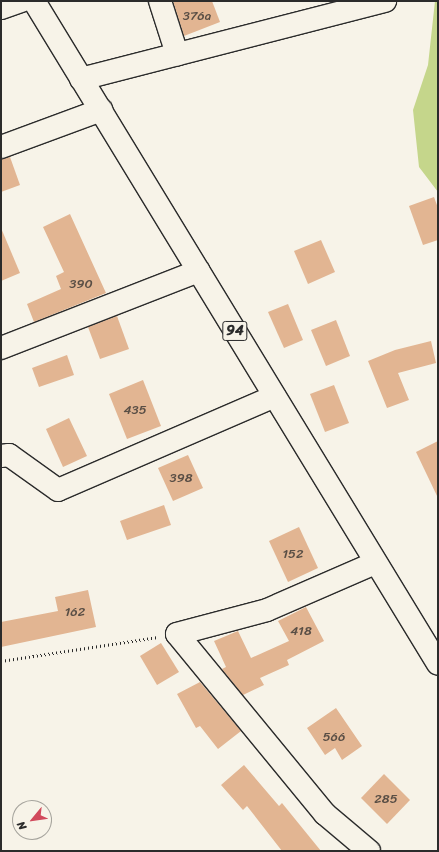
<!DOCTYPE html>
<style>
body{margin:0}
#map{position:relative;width:439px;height:852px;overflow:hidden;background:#f7f3e8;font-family:Sriracha,sans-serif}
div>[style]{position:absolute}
.green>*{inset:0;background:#c5d68b}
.building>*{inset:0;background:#e2b592}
.path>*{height:2.5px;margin-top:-1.25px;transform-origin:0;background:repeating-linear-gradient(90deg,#2b2b2b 0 1px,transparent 0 4px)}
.roads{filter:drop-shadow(1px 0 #2b2b2b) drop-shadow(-1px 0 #2b2b2b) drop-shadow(0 1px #2b2b2b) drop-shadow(0 -1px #2b2b2b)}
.minor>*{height:22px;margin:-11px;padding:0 11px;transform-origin:11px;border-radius:11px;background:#f7f3e8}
.major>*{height:22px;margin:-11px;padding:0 11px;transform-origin:11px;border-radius:11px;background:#f7f3e8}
span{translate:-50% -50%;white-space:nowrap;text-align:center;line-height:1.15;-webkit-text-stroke:4px #f7f3e8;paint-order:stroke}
.number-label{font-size:13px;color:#594e45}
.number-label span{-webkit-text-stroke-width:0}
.shield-label span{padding:1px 3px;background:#f7f3e8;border:1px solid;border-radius:3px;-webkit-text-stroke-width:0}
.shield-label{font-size:14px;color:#2b2b2b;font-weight:700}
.frame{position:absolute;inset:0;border:2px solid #2b2b2b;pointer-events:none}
.north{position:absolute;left:12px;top:800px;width:40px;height:40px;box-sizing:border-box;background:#f7f3e8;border:1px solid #a5a39c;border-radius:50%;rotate:241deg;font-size:11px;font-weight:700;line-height:16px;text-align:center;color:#2b2b2b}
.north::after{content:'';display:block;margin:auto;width:14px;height:18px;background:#d1495b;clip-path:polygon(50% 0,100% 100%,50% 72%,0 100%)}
</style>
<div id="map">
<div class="green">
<div style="clip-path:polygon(435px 1px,438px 1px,438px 192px,419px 167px,413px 110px,428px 65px)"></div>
</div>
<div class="building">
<div style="clip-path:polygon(173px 1px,212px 1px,220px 22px,184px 36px)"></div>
<div style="clip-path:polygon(10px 157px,20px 185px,1px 192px,1px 159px)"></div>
<div style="clip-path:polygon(434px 197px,438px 208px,438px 240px,423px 245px,409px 206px)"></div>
<div style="clip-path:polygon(70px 214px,106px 293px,34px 322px,27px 304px,61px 289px,56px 276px,64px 272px,43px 227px)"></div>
<div style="clip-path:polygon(1px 228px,20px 273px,1px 281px)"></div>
<div style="clip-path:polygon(321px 240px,335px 272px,308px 284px,294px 251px)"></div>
<div style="clip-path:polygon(288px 304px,303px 340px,284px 348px,268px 312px)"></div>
<div style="clip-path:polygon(117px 316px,129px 349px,100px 359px,88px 327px)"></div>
<div style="clip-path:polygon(336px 320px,350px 356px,326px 366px,311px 330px)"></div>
<div style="clip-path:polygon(431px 341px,436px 363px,398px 373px,409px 400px,387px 408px,368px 361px,395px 350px)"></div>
<div style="clip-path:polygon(67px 355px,74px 375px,39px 387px,32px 368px)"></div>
<div style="clip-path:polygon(143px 380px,161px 426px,127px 439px,109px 394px)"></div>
<div style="clip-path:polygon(334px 385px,349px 423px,325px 432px,310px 394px)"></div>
<div style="clip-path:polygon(69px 418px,87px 456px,63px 467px,46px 429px)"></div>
<div style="clip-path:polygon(438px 441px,438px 498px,416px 452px)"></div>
<div style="clip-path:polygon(188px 455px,203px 488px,173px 501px,158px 468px)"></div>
<div style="clip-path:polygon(164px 505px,171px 525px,127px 540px,120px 521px)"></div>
<div style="clip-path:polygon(299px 527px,318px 568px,288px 582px,269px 541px)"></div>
<div style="clip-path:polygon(88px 590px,96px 627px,1px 647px,1px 622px,58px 611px,55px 597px)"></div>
<div style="clip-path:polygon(306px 607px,324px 641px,287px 660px,289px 665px,260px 678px,264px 685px,243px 695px,222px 669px,226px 667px,214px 641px,238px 631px,251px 658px,289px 641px,278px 621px)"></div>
<div style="clip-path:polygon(161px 643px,179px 672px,157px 685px,140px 656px)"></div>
<div style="clip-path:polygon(200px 682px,241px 731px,218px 749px,200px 726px,196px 728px,177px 694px)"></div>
<div style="clip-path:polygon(336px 708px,362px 746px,342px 760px,335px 748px,325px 755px,307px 728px)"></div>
<div style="clip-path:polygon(244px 765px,279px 806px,282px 803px,321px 851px,282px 851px,247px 806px,243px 810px,221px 785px)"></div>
<div style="clip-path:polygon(384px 774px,410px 800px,387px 824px,361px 798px)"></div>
</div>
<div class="path">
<div style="left:1px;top:661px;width:159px;rotate:-8.7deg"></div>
</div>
<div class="roads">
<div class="minor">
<div style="left:160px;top:1px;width:56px;rotate:72.2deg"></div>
<div style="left:1px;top:8px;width:21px;rotate:-19deg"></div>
<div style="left:81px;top:79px;width:314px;rotate:-14.4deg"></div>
<div style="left:1px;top:147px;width:107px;rotate:-20.3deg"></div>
<div style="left:1px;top:348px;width:212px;rotate:-21.3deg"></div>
<div style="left:1px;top:456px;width:8px;rotate:-7deg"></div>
<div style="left:9px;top:455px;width:60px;rotate:35.5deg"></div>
<div style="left:58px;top:490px;width:236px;rotate:-23.4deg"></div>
<div style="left:369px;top:851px;width:57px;rotate:-139.9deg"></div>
<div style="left:325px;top:814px;width:233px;rotate:-129.4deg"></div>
<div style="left:177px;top:634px;width:93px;rotate:-14.9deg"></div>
<div style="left:267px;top:610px;width:118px;rotate:-23.5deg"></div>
</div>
<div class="major">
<div style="left:34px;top:1px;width:776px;rotate:58.64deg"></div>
</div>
</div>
<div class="number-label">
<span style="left:197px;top:16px">376a</span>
<span style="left:81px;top:284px">390</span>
<span style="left:135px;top:410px">435</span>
<span style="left:181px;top:478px">398</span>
<span style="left:293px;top:554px">152</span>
<span style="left:75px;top:612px">162</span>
<span style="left:301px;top:631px">418</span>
<span style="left:334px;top:737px">566</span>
<span style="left:386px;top:799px">285</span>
</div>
<div class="shield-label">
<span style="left:235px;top:331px">94</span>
</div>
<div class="frame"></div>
<div class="north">N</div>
</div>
